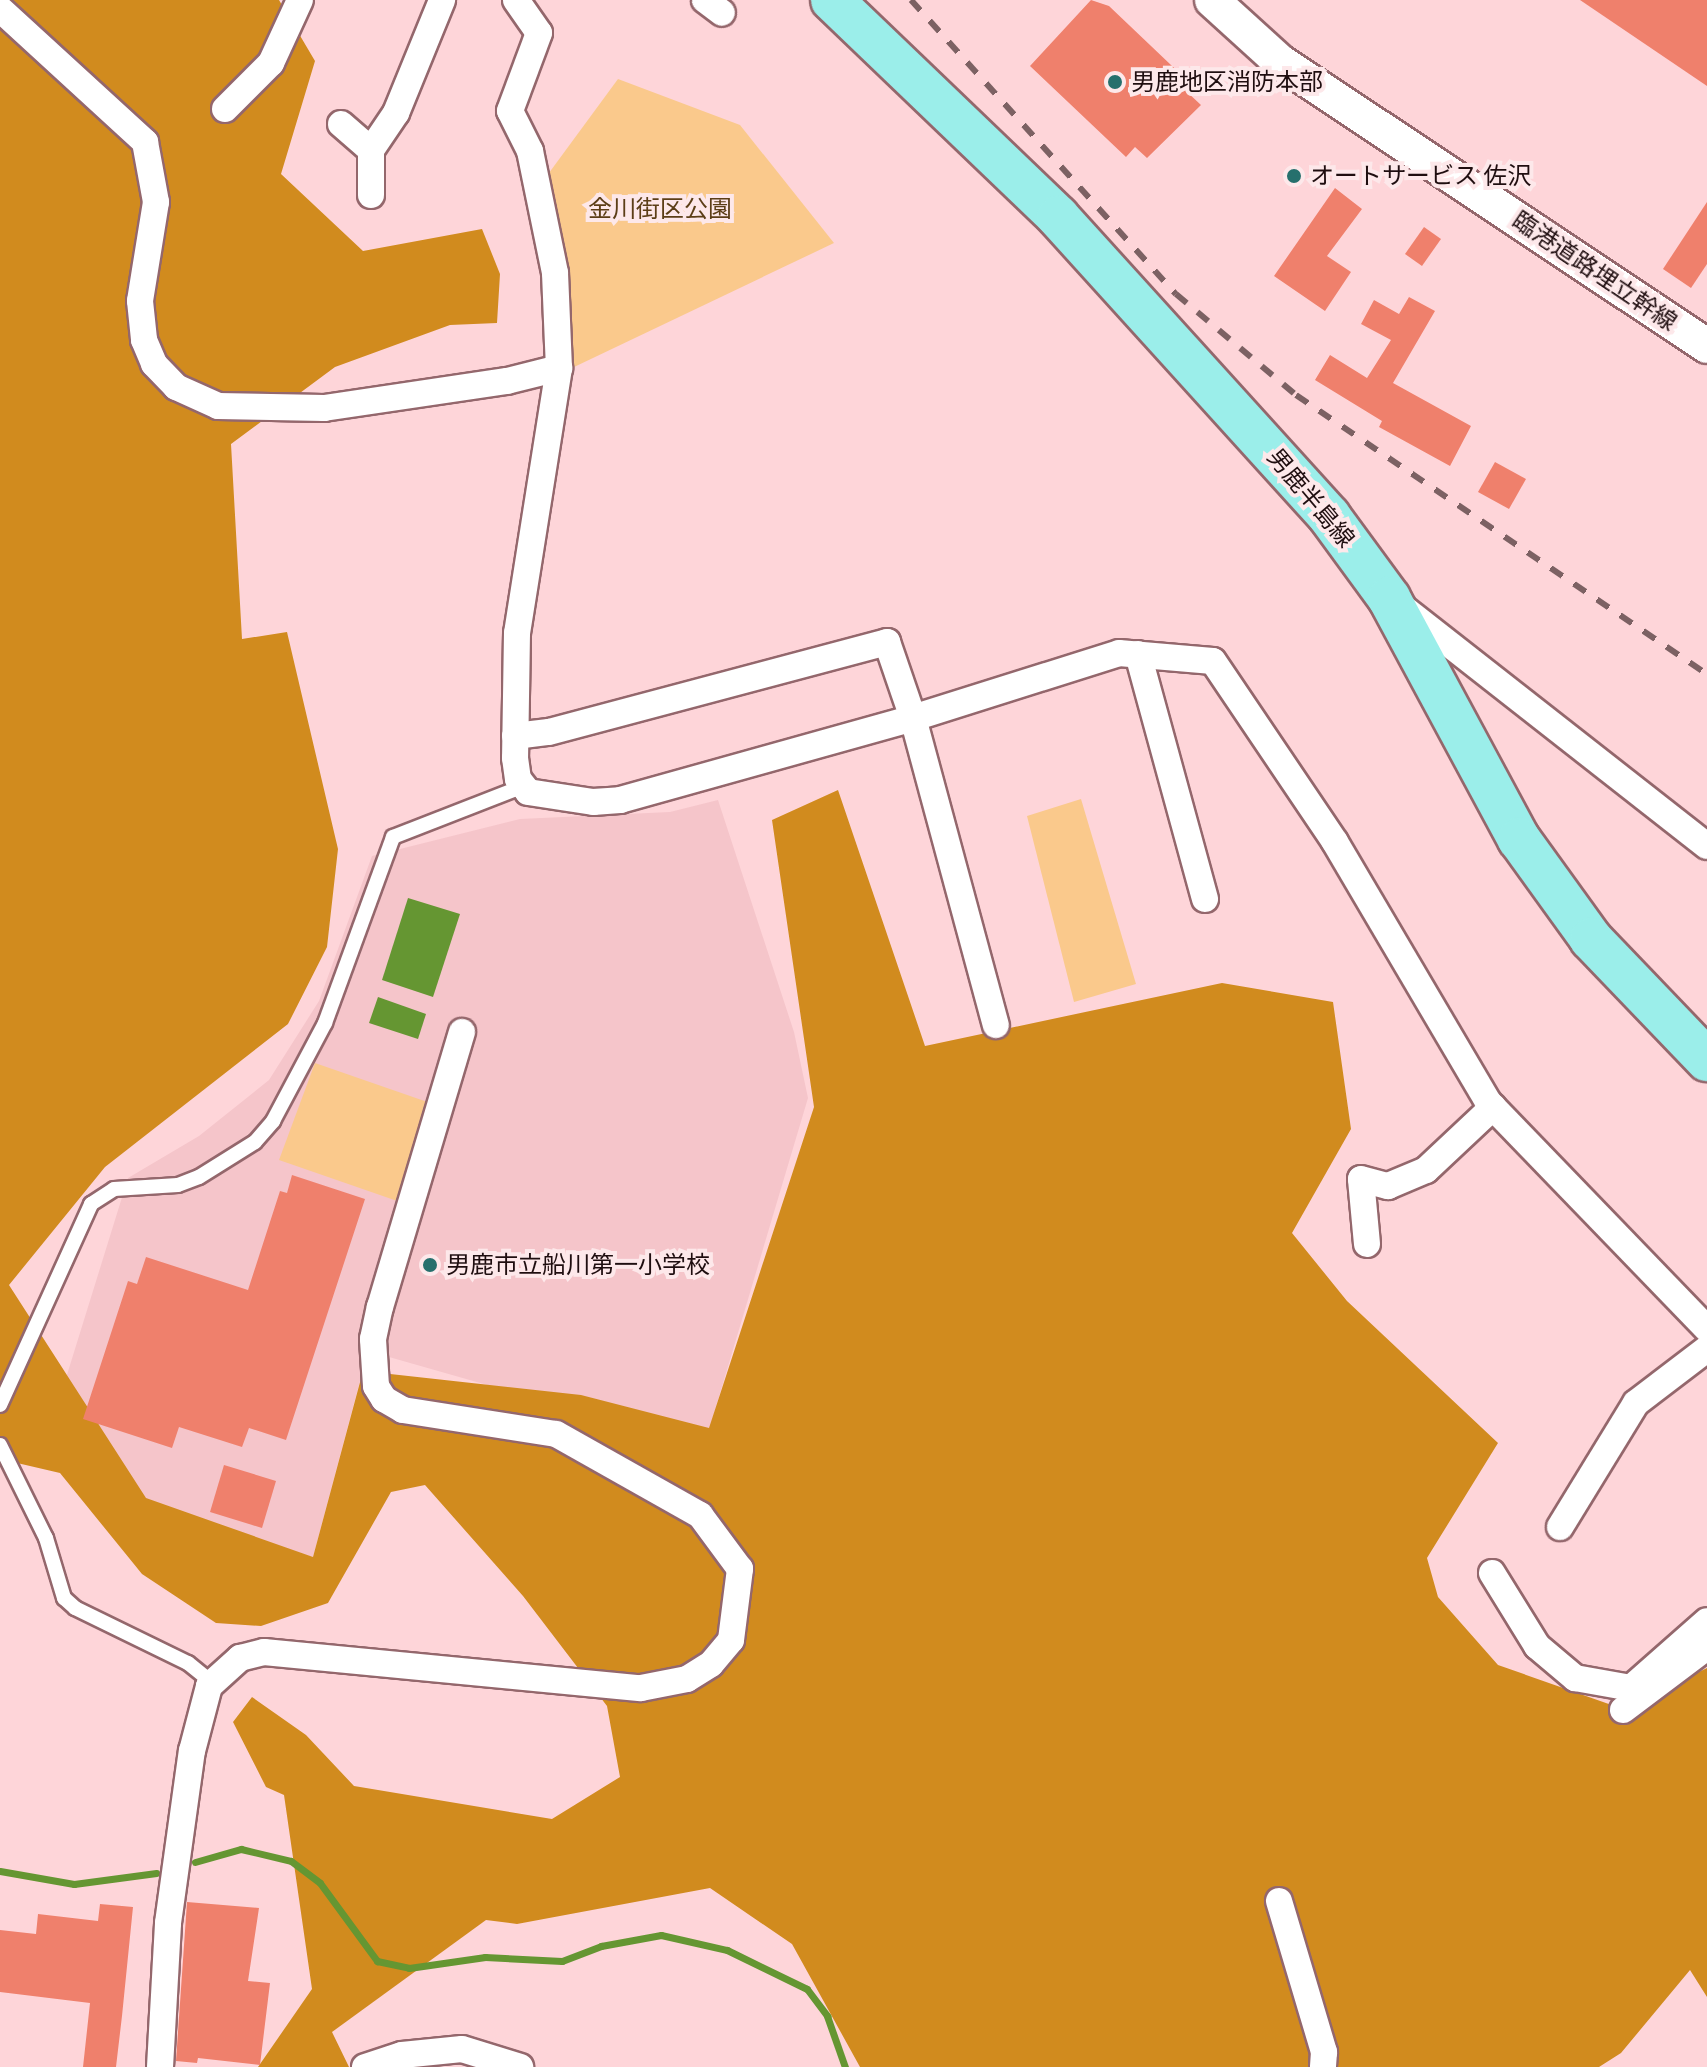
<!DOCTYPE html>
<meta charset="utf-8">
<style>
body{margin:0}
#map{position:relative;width:1707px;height:2067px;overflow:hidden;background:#fed5d9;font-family:"Titillium Web","Noto Sans JP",sans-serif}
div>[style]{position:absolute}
.built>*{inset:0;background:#f5c5ca}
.green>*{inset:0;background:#fac98c}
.forest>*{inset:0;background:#d18b1e}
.water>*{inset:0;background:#659632}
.stream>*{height:7px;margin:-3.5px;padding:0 3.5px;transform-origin:3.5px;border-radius:3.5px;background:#659632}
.building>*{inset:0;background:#ef806c}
.roads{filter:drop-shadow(2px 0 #94676c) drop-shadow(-2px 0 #94676c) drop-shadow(0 2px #94676c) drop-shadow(0 -2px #94676c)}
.service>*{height:14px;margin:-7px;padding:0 7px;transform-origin:7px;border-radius:7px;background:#fff}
.minor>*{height:26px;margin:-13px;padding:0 13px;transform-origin:13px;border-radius:13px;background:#fff}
.tertiary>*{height:34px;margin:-17px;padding:0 17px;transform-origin:17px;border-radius:17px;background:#fff}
.primary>*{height:42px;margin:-21px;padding:0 21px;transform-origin:21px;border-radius:21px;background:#9beeea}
.rail>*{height:6px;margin-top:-3px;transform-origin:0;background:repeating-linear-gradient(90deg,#7c6163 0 14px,transparent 0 28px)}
.dots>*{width:22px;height:22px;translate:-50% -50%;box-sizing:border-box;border:4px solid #fde8ea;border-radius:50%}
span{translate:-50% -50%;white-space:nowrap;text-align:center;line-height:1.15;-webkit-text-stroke:8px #fde8ea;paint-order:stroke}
.poi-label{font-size:24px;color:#1f0e10}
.left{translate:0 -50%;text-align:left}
.park-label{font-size:24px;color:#5c3e17}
.street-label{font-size:24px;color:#1f0e10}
</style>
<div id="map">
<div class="built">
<div style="clip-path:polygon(718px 800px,794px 1032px,808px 1098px,704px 1447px,368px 1351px,313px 1557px,129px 1506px,57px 1407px,128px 1178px,199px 1136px,269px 1080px,319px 1001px,372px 856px,520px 819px,670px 812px)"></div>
</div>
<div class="green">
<div style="clip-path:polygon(618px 79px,740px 125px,834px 243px,572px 368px,546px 177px)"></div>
<div style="clip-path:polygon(1081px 799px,1136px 984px,1074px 1002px,1027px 816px)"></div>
<div style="clip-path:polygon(315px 1063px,436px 1105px,403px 1203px,279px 1160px)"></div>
</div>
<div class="forest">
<div style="clip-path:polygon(0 0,279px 0,315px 61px,281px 174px,363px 251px,482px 229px,500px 274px,497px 323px,450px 325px,335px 367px,231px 444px,242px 639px,287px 632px,338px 849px,327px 947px,288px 1024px,105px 1167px,9px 1285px,146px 1498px,313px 1557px,363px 1371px,581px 1395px,709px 1428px,814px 1107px,772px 820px,838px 790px,925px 1046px,1222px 983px,1333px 1002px,1351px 1129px,1292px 1233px,1347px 1301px,1498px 1443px,1427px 1558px,1438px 1597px,1498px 1665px,1623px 1709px,1707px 1668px,1707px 1997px,1690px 1970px,1621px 2053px,1599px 2067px,860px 2067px,792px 1944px,710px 1888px,517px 1924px,486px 1920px,332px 2032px,349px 2067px,258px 2067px,312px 1989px,284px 1795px,266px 1787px,233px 1722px,252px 1697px,306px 1735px,354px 1786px,552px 1819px,620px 1777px,607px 1706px,523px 1596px,425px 1485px,391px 1492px,328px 1603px,261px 1626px,216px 1623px,142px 1574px,60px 1473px,0 1459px)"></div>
</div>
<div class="water">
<div style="clip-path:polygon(408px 898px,460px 914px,433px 997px,382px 980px)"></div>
<div style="clip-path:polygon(378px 997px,426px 1014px,418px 1039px,369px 1023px)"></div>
</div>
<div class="stream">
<div style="left:195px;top:1862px;width:48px;rotate:-15.8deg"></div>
<div style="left:241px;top:1849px;width:51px;rotate:13.5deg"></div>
<div style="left:291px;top:1861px;width:36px;rotate:37deg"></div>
<div style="left:320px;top:1883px;width:97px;rotate:53.8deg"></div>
<div style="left:377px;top:1961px;width:33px;rotate:12deg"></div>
<div style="left:409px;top:1968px;width:77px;rotate:-8.2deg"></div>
<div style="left:485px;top:1957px;width:77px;rotate:3deg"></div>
<div style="left:562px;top:1961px;width:42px;rotate:-21deg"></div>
<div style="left:601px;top:1946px;width:61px;rotate:-10.4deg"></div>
<div style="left:661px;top:1935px;width:68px;rotate:12.8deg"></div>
<div style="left:727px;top:1950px;width:89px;rotate:26deg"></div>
<div style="left:807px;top:1989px;width:34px;rotate:53deg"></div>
<div style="left:827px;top:2016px;width:54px;rotate:70.6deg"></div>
<div style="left:0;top:1871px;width:75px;rotate:10deg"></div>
<div style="left:74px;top:1884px;width:83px;rotate:-7.6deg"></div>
</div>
<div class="building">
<div style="clip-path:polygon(1091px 0,1109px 6px,1192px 85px,1186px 91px,1201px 105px,1147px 158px,1135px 147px,1126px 157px,1030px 66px)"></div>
<div style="clip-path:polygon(1580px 0,1707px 0,1707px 86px)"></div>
<div style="clip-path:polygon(1335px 188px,1362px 209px,1327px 256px,1351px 272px,1325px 311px,1274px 276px)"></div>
<div style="clip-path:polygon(1707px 202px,1707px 264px,1691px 288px,1663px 269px)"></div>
<div style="clip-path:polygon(1424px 227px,1441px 239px,1422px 266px,1405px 254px)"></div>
<div style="clip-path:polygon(1409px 297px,1435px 311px,1393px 383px,1471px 426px,1450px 466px,1379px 427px,1382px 421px,1315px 380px,1330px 355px,1367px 378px,1391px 340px,1361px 324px,1374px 300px,1399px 314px)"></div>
<div style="clip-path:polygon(1495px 462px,1526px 479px,1509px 509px,1478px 492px)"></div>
<div style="clip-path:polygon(292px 1175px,365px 1199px,286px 1440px,249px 1428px,242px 1447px,179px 1427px,172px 1448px,83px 1419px,128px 1281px,137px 1284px,146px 1257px,248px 1290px,280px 1191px,287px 1193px)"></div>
<div style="clip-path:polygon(224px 1465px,276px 1481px,262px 1528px,210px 1512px)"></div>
<div style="clip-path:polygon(187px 1902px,259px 1908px,248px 1981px,270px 1983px,260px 2065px,198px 2058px,197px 2063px,176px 2061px)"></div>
<div style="clip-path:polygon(100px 1904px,133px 1907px,122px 2016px,116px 2067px,83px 2067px,90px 2003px,0 1992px,0 1930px,36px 1934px,38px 1914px,98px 1921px)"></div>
</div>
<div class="roads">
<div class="service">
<div style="left:0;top:1405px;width:221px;rotate:-65.6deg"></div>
<div style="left:91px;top:1204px;width:27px;rotate:-33deg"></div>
<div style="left:114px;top:1189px;width:64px;rotate:-3.6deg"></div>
<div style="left:178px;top:1185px;width:22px;rotate:-21deg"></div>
<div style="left:199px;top:1177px;width:66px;rotate:-32deg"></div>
<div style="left:255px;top:1142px;width:28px;rotate:-49deg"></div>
<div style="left:273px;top:1121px;width:111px;rotate:-62deg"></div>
<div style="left:325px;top:1023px;width:198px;rotate:-69.9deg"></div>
<div style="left:393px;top:837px;width:141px;rotate:-21.3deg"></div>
<div style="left:0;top:1445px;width:104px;rotate:63.7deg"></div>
<div style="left:46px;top:1538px;width:63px;rotate:73.3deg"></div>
<div style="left:64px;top:1598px;width:15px;rotate:42deg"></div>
<div style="left:75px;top:1608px;width:126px;rotate:26deg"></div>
<div style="left:188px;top:1663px;width:32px;rotate:39deg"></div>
</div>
<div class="minor">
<div style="left:516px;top:0;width:40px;rotate:55.1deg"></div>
<div style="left:539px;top:33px;width:83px;rotate:110.4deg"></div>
<div style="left:510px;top:111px;width:45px;rotate:63.4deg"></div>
<div style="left:530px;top:151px;width:125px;rotate:78.4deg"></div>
<div style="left:555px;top:273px;width:95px;rotate:87.6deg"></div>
<div style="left:559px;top:368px;width:268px;rotate:99deg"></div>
<div style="left:517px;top:633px;width:125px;rotate:90.9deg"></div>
<div style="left:515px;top:758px;width:21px;rotate:82deg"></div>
<div style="left:518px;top:779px;width:16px;rotate:52deg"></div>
<div style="left:528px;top:792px;width:66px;rotate:8.7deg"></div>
<div style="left:593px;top:802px;width:27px;rotate:-4deg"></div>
<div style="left:620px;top:800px;width:304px;rotate:-15.6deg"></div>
<div style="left:913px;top:718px;width:216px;rotate:-17.5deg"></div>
<div style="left:1119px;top:653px;width:94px;rotate:4.9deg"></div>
<div style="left:1213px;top:661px;width:218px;rotate:56deg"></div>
<div style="left:1335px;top:842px;width:302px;rotate:59.5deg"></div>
<div style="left:1488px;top:1102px;width:315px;rotate:46deg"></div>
<div style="left:705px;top:0;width:21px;rotate:37deg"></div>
<div style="left:0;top:9px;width:197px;rotate:42.5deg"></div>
<div style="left:145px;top:142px;width:61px;rotate:79.6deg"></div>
<div style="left:156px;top:202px;width:100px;rotate:99.2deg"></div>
<div style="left:140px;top:301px;width:39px;rotate:84deg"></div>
<div style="left:144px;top:340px;width:26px;rotate:67deg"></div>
<div style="left:154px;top:364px;width:32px;rotate:46deg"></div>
<div style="left:176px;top:387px;width:46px;rotate:24.3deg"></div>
<div style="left:218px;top:406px;width:106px;rotate:1.1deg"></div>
<div style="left:324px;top:408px;width:185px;rotate:-8.4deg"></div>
<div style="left:507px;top:381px;width:54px;rotate:-14deg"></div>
<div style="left:225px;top:109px;width:65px;rotate:-45deg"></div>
<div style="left:271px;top:63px;width:69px;rotate:-65.3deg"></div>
<div style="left:341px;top:124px;width:40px;rotate:41deg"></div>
<div style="left:371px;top:150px;width:45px;rotate:-56deg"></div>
<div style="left:396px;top:113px;width:122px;rotate:-67.8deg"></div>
<div style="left:371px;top:150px;width:45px;rotate:90deg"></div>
<div style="left:1402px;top:607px;width:387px;rotate:38.1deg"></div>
<div style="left:1138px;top:654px;width:254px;rotate:74.7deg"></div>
<div style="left:515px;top:736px;width:34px;rotate:-7deg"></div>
<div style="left:549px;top:732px;width:350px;rotate:-14.9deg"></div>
<div style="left:887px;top:642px;width:80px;rotate:71.1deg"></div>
<div style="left:913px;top:718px;width:318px;rotate:74.9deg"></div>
<div style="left:1367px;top:1244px;width:65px;rotate:-95.3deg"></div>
<div style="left:1361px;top:1179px;width:28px;rotate:15deg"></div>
<div style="left:1388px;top:1186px;width:41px;rotate:-22.8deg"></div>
<div style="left:1426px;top:1170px;width:92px;rotate:-43.2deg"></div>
<div style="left:1560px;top:1527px;width:145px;rotate:-58.5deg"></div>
<div style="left:1636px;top:1403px;width:89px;rotate:-37.3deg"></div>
<div style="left:1492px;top:1573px;width:86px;rotate:58.3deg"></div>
<div style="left:1537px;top:1646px;width:50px;rotate:40.1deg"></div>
<div style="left:1575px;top:1678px;width:57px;rotate:10.1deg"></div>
<div style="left:1631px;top:1688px;width:101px;rotate:-41.4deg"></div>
<div style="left:1623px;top:1710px;width:105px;rotate:-36.9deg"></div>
<div style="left:1279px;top:1901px;width:158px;rotate:73.4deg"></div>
<div style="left:1324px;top:2052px;width:15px;rotate:94deg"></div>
<div style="left:160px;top:2067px;width:144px;rotate:-86.8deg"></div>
<div style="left:168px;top:1923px;width:174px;rotate:-82.1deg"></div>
<div style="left:192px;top:1751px;width:67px;rotate:-75.3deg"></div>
<div style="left:209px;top:1686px;width:42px;rotate:-42.1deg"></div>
<div style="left:240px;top:1658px;width:25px;rotate:-14deg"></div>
<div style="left:264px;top:1652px;width:379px;rotate:5.5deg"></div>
<div style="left:641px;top:1688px;width:47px;rotate:-11.1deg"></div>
<div style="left:687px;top:1679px;width:28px;rotate:-32deg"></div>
<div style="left:711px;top:1664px;width:31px;rotate:-50deg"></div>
<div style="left:731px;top:1640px;width:72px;rotate:-82.8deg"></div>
<div style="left:740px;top:1569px;width:67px;rotate:-126.5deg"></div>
<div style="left:700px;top:1515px;width:165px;rotate:-150.6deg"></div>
<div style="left:556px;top:1434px;width:155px;rotate:-171.1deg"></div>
<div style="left:403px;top:1410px;width:22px;rotate:-150deg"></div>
<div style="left:384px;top:1399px;width:15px;rotate:-122deg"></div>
<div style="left:376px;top:1386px;width:47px;rotate:-93.7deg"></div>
<div style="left:373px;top:1339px;width:33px;rotate:-78deg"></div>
<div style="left:380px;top:1307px;width:287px;rotate:-73.4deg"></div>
<div style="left:365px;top:2067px;width:39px;rotate:-18deg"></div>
<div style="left:402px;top:2055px;width:60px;rotate:-5.7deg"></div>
<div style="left:462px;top:2049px;width:61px;rotate:17.2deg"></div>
</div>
<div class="tertiary">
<div style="left:1212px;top:0;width:91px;rotate:42.3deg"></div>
<div style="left:1279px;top:61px;width:514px;rotate:33.66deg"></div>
</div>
<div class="primary">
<div style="left:832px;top:0;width:313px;rotate:43.8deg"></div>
<div style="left:1058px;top:217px;width:404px;rotate:47.8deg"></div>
<div style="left:1329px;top:516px;width:102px;rotate:53.8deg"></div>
<div style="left:1389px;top:598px;width:274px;rotate:61.7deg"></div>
<div style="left:1519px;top:839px;width:123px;rotate:54.2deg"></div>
<div style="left:1591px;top:939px;width:168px;rotate:46.2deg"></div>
</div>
</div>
<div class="rail">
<div style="left:911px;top:0;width:396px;rotate:48deg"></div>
<div style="left:1176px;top:294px;width:157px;rotate:40.1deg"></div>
<div style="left:1296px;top:395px;width:497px;rotate:34.2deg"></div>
</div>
<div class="dots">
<div style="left:1115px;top:82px;background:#26706d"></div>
<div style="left:1294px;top:176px;background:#26706d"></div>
<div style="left:430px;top:1265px;background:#26706d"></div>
</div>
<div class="poi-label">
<span class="left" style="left:1131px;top:82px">男鹿地区消防本部</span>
<span class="left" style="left:1310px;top:176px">オートサービス 佐沢</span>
<span class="left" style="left:446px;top:1265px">男鹿市立船川第一小学校</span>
</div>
<div class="park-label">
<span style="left:660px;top:209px">金川街区公園</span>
</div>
<div class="street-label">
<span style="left:1595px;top:271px;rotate:34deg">臨港道路埋立幹線</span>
<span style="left:1311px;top:498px;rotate:50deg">男鹿半島線</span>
</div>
</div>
